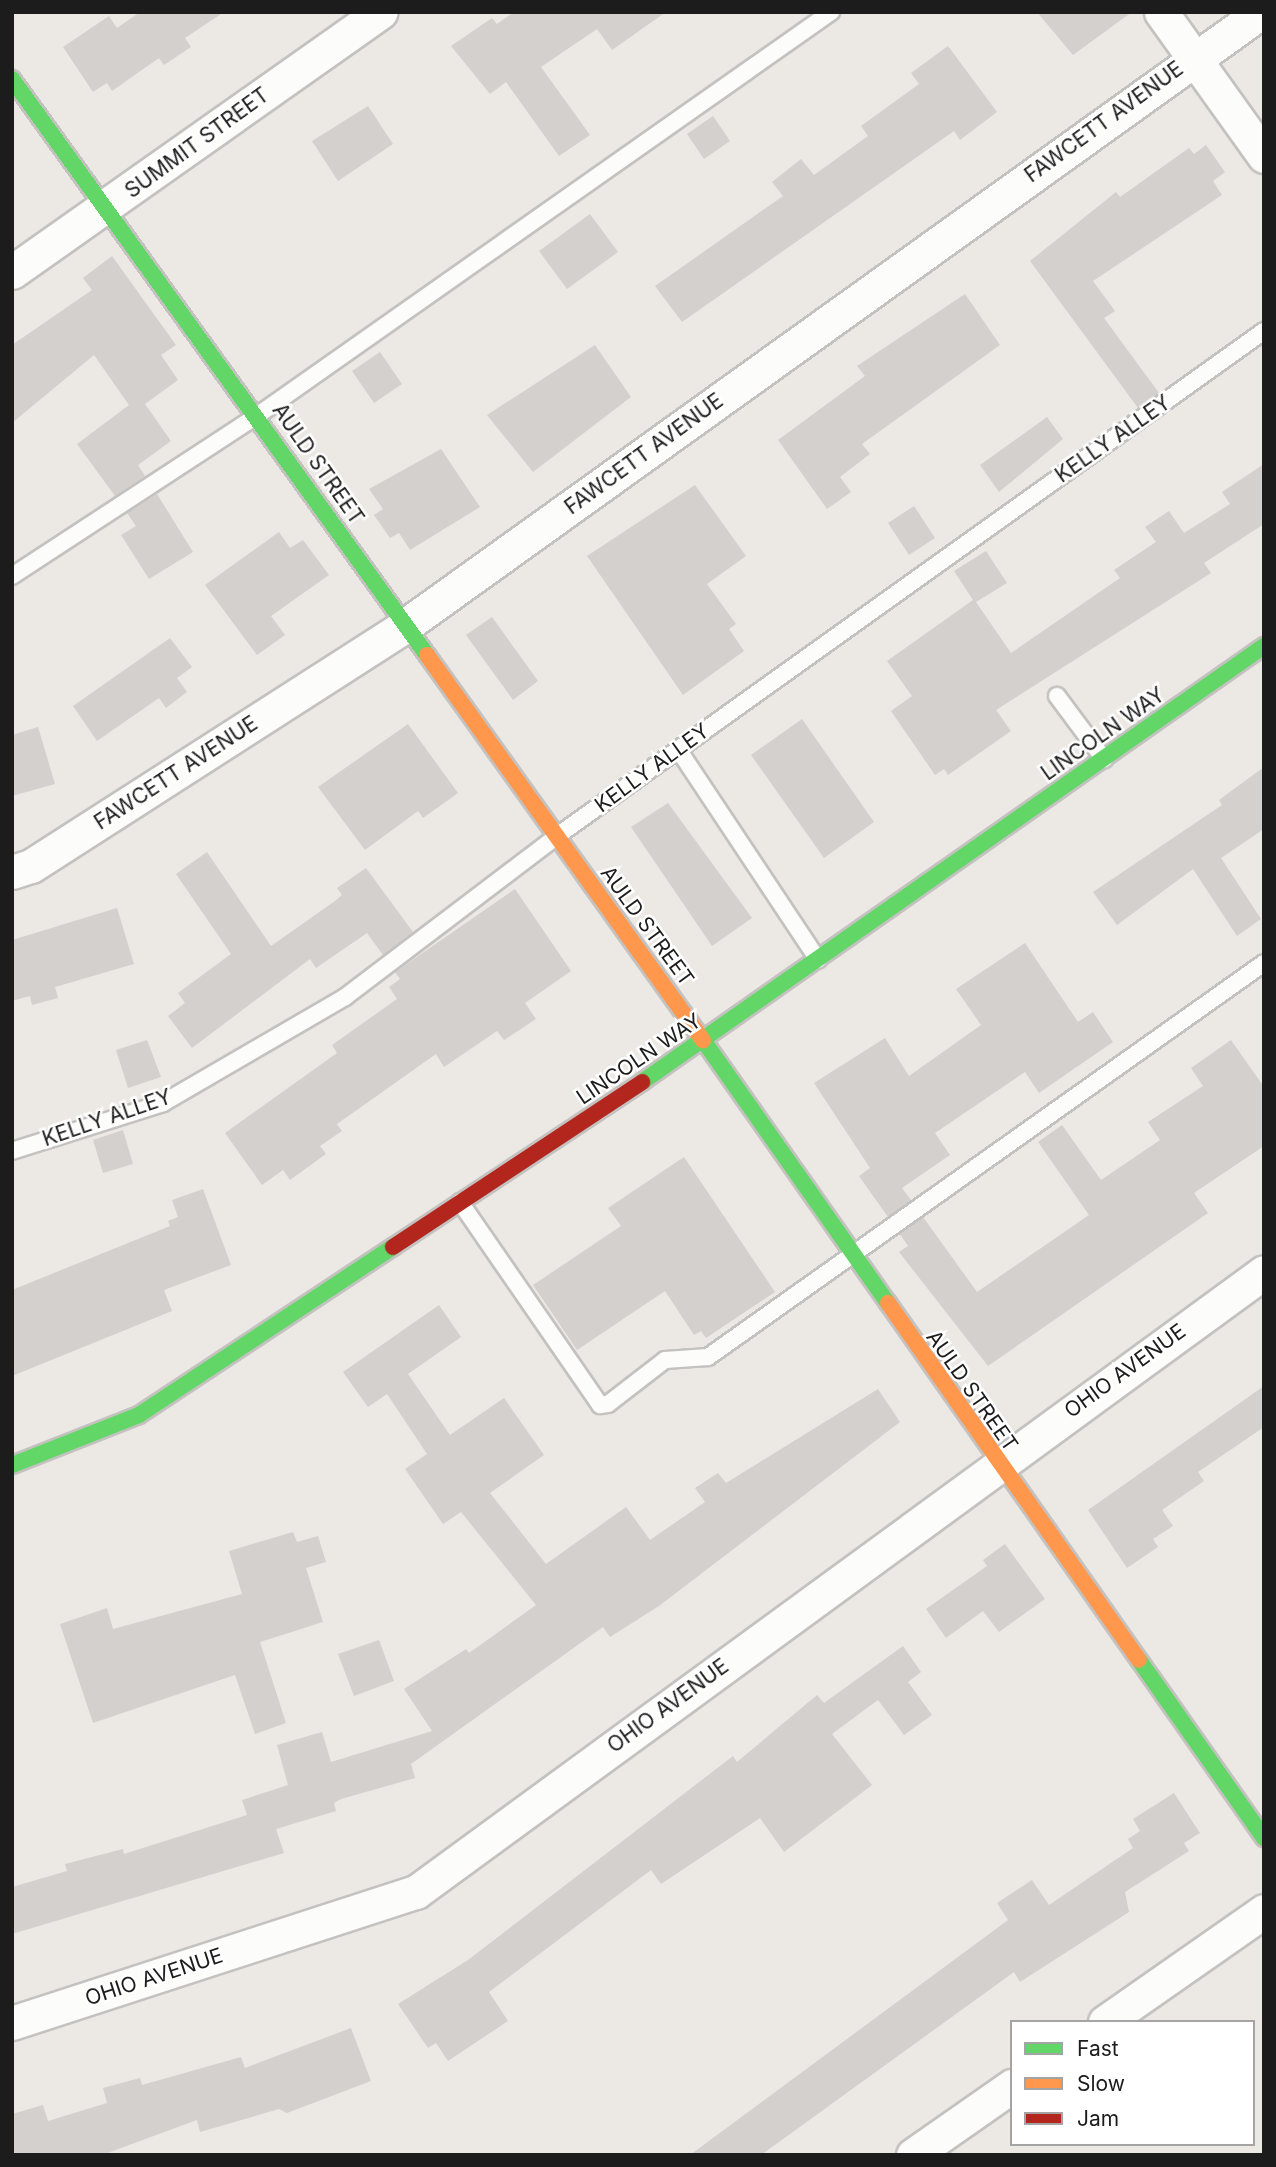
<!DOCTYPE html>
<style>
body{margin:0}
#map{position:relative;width:1276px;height:2167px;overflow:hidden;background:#ece8e4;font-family:Inter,sans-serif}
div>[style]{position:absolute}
.building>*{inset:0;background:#d4d0cd}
.roads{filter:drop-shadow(2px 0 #c4c2c0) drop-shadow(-2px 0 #c4c2c0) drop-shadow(0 2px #c4c2c0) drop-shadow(0 -2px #c4c2c0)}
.lane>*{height:16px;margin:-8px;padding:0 8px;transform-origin:8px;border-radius:8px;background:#fcfcfb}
.street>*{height:33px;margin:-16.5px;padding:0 16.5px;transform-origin:16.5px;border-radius:16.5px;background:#fcfcfb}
.fast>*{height:16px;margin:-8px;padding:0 8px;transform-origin:8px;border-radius:8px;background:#63d668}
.slow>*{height:16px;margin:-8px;padding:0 8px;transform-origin:8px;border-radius:8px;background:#ff974d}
.jam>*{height:16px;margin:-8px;padding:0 8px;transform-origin:8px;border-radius:8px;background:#b3261e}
span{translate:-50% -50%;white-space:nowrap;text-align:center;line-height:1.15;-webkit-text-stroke:5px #fff;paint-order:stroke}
.street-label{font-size:21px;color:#1c1c1c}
.frame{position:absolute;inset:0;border:14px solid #1c1c1c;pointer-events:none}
.legend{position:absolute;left:1010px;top:2020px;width:245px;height:126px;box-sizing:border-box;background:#fff;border:2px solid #a4a4a4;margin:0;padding:9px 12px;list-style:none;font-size:21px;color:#1c1c1c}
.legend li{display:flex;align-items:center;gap:14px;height:35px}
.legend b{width:35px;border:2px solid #a4a4a4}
</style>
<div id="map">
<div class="building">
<div style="clip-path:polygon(140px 12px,224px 12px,185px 38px,191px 47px,164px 65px,159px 58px,112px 91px,107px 83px,93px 92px,63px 47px,109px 16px,117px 28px)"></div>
<div style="clip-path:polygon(514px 12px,666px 12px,612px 50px,597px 29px,541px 67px,590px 135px,559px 156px,506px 82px,490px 94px,451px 46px,492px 18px,497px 24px)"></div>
<div style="clip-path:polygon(1037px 12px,1132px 12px,1073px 55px)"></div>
<div style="clip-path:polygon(948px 46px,997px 112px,960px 140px,954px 131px,682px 322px,655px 286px,783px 196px,772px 182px,801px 159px,814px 175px,868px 136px,861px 126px,919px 84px,911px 73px)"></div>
<div style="clip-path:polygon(368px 106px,393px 144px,338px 181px,312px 141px)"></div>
<div style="clip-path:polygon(713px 116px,730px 141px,704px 159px,687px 134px)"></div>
<div style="clip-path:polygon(1206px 145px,1225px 172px,1213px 181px,1222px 195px,1093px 281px,1115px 311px,1104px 318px,1159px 393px,1138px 408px,1030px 261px,1116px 192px,1120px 197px,1189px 148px,1194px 154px)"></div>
<div style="clip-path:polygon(590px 214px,618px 252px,567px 289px,539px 251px)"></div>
<div style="clip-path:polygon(112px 256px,176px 345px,161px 355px,178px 380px,145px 404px,171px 441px,138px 465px,145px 476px,115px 496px,77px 444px,129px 405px,94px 355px,12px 423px,12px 345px,92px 290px,83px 278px)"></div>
<div style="clip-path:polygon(965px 294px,1000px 345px,862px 444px,870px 454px,840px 477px,851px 492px,827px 509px,778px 440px,865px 376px,857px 366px)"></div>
<div style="clip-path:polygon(595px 345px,631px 397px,533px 472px,487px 415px)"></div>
<div style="clip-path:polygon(380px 352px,402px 384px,374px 403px,352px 371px)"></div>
<div style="clip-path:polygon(1047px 417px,1063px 439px,999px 492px,980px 465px)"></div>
<div style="clip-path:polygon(441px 449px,480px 507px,410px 550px,399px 533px,390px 538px,374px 515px,383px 509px,369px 489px)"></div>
<div style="clip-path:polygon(1264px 464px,1264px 524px,1204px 563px,1211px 573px,996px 710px,1011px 731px,948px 775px,944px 769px,935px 775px,891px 711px,912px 696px,887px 661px,973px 600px,954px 571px,986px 551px,1007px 583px,976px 602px,1011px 653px,1120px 578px,1114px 570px,1156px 542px,1145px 527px,1169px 511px,1184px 533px,1230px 504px,1222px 492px)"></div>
<div style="clip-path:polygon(695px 485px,746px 556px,707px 584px,736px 624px,729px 629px,744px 651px,683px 695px,587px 556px)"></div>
<div style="clip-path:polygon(157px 494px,193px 552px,149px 579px,121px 535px,136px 526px,127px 513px)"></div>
<div style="clip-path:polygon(914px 506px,935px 538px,909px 555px,888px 523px)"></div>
<div style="clip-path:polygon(279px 532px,290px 548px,303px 540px,329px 575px,271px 616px,285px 635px,257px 655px,205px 585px)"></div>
<div style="clip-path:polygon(492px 617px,538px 681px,513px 700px,466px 635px)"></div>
<div style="clip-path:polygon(170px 638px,192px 667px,177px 678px,187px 692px,166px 708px,159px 698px,97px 741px,73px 706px)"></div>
<div style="clip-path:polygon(802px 719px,874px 822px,824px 858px,751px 755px)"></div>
<div style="clip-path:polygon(408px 724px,458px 793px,423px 818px,418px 811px,365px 850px,318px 787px)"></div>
<div style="clip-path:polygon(38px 727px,55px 784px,12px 796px,12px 735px)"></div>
<div style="clip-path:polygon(1264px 767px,1264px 829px,1221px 858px,1261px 919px,1237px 936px,1193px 869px,1117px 925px,1093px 892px,1222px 805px,1219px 800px)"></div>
<div style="clip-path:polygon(668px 803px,752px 918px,712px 946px,631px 827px)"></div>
<div style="clip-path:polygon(207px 852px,271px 946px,335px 901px,342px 895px,337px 888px,366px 868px,413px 932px,383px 955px,367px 933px,316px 968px,310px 959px,192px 1048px,168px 1016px,185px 1003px,178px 993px,231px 954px,176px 874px)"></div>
<div style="clip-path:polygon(515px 889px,571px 971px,525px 1003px,536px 1019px,504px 1040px,497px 1031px,444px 1067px,436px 1054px,337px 1124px,342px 1131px,320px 1146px,326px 1154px,290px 1180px,283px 1170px,262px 1185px,225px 1133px,337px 1053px,332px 1045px,397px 999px,389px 987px,400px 979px,395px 972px)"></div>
<div style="clip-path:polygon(117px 908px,134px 964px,55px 987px,58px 998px,32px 1005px,30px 996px,12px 1001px,12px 940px)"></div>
<div style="clip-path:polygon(1025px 943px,1078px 1022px,1093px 1012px,1113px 1042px,1039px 1093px,1025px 1072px,935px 1133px,950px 1155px,902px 1188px,911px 1200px,888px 1217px,859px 1176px,870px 1168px,814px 1083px,885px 1038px,909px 1076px,981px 1025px,956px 989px)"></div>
<div style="clip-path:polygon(147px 1040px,161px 1077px,128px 1088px,116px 1050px)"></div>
<div style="clip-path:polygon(1231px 1040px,1264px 1087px,1264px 1146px,1194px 1193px,1208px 1213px,988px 1366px,899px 1252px,908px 1246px,900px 1234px,923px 1217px,977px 1292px,1089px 1215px,1038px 1142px,1062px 1125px,1101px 1180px,1160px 1140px,1148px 1122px,1203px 1086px,1191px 1068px)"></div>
<div style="clip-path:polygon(123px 1130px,133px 1164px,103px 1173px,93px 1140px)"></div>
<div style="clip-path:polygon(684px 1157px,775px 1292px,706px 1338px,701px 1331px,694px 1335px,665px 1291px,577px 1350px,533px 1285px,621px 1226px,608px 1208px)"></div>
<div style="clip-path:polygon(203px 1189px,231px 1265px,164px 1290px,172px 1311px,12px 1376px,12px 1290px,170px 1226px,168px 1221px,178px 1217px,172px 1200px)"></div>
<div style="clip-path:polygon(439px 1305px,461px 1337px,408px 1374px,450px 1435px,504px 1398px,544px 1455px,490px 1493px,546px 1564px,626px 1507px,650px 1540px,705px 1502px,695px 1488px,718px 1473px,726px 1483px,878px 1389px,900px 1422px,659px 1606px,610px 1637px,603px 1627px,411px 1764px,415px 1778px,341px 1799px,334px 1803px,336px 1811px,276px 1829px,284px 1853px,12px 1934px,12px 1887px,67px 1871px,65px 1864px,123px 1849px,124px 1854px,247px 1815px,242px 1800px,288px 1785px,277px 1745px,322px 1732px,331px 1762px,432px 1731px,404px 1689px,466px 1649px,469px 1653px,536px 1605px,461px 1512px,443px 1524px,405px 1469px,427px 1454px,387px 1394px,368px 1407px,343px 1372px)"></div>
<div style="clip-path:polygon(1264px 1386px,1264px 1427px,1198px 1472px,1204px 1481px,1162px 1510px,1173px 1526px,1153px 1539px,1158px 1547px,1127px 1568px,1088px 1510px)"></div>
<div style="clip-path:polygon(293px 1532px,297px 1542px,318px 1536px,326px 1562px,306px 1568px,323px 1622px,260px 1642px,286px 1723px,255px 1734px,235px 1675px,93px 1723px,60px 1624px,107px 1608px,113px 1629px,242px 1594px,229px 1551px)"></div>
<div style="clip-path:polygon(1005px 1544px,1045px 1599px,999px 1632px,983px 1611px,946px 1638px,926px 1609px,987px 1566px,983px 1560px)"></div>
<div style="clip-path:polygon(379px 1640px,394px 1681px,354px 1696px,338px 1654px)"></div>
<div style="clip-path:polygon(903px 1646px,921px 1672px,908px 1682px,932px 1715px,904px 1735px,878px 1700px,832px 1734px,872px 1785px,784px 1852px,760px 1818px,661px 1884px,651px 1870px,489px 1992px,508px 2021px,448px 2061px,436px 2043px,428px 2048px,398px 2004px,468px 1960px,733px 1756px,737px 1762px,817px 1695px,824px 1703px)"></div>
<div style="clip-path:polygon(1174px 1793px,1200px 1833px,1184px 1843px,1189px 1851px,1125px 1892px,1129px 1912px,1020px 1982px,1014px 1972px,761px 2155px,690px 2155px,1008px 1920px,997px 1903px,1032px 1880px,1049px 1905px,1133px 1848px,1128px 1839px,1140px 1831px,1133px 1819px)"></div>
<div style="clip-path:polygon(351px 2028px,371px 2081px,287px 2113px,279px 2109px,200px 2132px,197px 2120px,102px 2155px,12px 2155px,12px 2114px,43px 2105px,48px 2121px,107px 2103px,103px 2088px,140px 2078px,142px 2085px,241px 2057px,245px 2068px)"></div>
</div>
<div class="roads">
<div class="lane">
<div style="left:12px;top:576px;width:294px;rotate:-33.2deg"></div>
<div style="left:258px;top:415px;width:701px;rotate:-35.12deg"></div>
<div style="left:1057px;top:696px;width:79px;rotate:53.3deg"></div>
<div style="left:678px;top:749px;width:253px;rotate:56.4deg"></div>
<div style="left:12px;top:1151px;width:158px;rotate:-17.6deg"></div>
<div style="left:163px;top:1103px;width:211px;rotate:-30.2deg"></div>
<div style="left:345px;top:997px;width:266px;rotate:-37.2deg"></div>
<div style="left:557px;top:836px;width:869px;rotate:-35.54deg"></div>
<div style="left:460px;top:1202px;width:247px;rotate:55.4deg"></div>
<div style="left:600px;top:1405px;width:8px;rotate:-7deg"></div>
<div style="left:608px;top:1404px;width:72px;rotate:-37.7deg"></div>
<div style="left:665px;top:1360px;width:43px;rotate:-4deg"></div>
<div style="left:708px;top:1357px;width:681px;rotate:-35.32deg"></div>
</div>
<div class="street">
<div style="left:1161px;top:12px;width:177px;rotate:54.4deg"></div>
<div style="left:12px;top:272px;width:451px;rotate:-35.2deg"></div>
<div style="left:12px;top:872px;width:20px;rotate:-18deg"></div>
<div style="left:31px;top:866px;width:446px;rotate:-32.7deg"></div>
<div style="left:406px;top:625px;width:1052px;rotate:-35.64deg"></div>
<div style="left:1105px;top:2022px;width:194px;rotate:-34.9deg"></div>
<div style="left:12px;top:2023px;width:425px;rotate:-18deg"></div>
<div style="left:416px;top:1892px;width:1050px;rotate:-36.17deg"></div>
<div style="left:913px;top:2155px;width:121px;rotate:-34.9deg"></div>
</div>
<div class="fast">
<div style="left:12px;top:79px;width:710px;rotate:54.23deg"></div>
<div style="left:703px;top:1040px;width:322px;rotate:54.9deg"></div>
<div style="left:642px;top:1082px;width:760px;rotate:-35.03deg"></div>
<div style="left:12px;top:1465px;width:136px;rotate:-21.5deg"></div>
<div style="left:139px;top:1415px;width:305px;rotate:-33.5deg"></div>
<div style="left:1139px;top:1660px;width:218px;rotate:54.9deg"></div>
</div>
<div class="slow">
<div style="left:427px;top:655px;width:474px;rotate:54.4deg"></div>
<div style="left:888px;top:1303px;width:436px;rotate:54.9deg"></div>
</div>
<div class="jam">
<div style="left:393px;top:1247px;width:299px;rotate:-33.5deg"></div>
</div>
</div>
<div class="street-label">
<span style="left:1104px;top:122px;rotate:-36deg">FAWCETT AVENUE</span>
<span style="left:197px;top:143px;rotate:-36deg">SUMMIT STREET</span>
<span style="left:1113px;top:439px;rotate:-35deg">KELLY ALLEY</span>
<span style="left:644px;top:454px;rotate:-36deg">FAWCETT AVENUE</span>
<span style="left:318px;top:464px;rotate:55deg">AULD STREET</span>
<span style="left:1103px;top:734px;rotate:-35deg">LINCOLN WAY</span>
<span style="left:652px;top:768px;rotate:-36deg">KELLY ALLEY</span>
<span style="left:176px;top:773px;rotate:-33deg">FAWCETT AVENUE</span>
<span style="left:647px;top:926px;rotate:54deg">AULD STREET</span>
<span style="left:639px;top:1059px;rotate:-34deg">LINCOLN WAY</span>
<span style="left:107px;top:1118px;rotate:-19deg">KELLY ALLEY</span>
<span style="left:1125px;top:1371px;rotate:-36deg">OHIO AVENUE</span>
<span style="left:972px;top:1391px;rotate:55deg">AULD STREET</span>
<span style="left:668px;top:1706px;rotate:-36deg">OHIO AVENUE</span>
<span style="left:154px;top:1977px;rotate:-18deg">OHIO AVENUE</span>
</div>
<div class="frame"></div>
<ul class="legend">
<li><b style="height:9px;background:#63d668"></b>Fast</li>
<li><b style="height:9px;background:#ff974d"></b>Slow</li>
<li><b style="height:9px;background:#b3261e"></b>Jam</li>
</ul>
</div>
